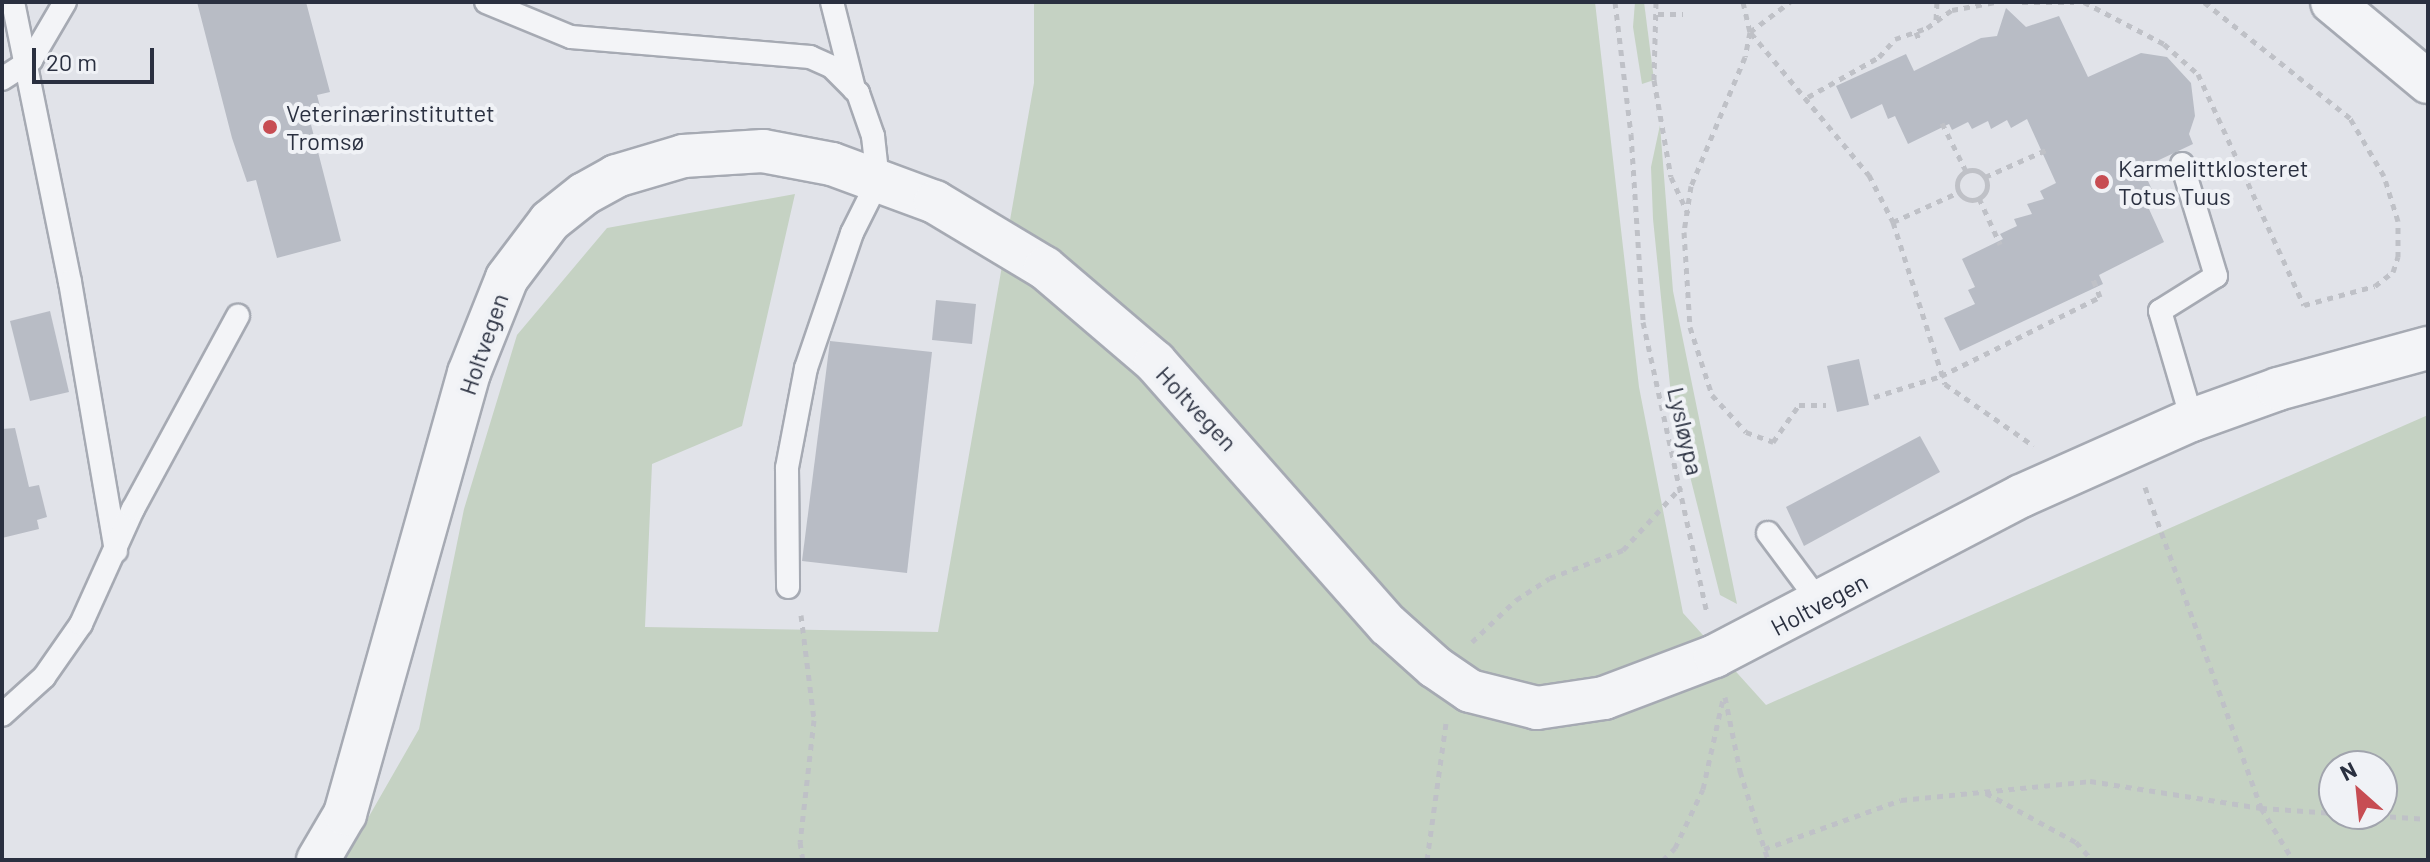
<!DOCTYPE html>
<meta charset="utf-8">
<style>
body{margin:0}
#map{position:relative;width:2430px;height:862px;overflow:hidden;background:#e1e3e9;font-family:Barlow,sans-serif}
div>[style]{position:absolute}
.green>*{inset:0;background:#c5d2c3}
.building>*{inset:0;background:#b8bcc5}
.path>*{height:5px;margin-top:-2.5px;transform-origin:0;background:repeating-linear-gradient(90deg,#bfc1c7 0 6px,transparent 0 12px)}
.path>.ring{margin:-2.5px;padding:0;box-sizing:content-box;background:none;border:5px solid #bfc1c7;border-radius:50%}
.roads{filter:drop-shadow(2px 0 #a6aab3) drop-shadow(-2px 0 #a6aab3) drop-shadow(0 2px #a6aab3) drop-shadow(0 -2px #a6aab3)}
.lane>*{height:22px;margin:-11px;padding:0 11px;transform-origin:11px;border-radius:11px;background:#f3f4f7}
.street>*{height:42px;margin:-21px;padding:0 21px;transform-origin:21px;border-radius:21px;background:#f3f4f7}
.dots>*{width:22px;height:22px;translate:-50% -50%;box-sizing:border-box;border:4px solid #f0f2f6;border-radius:50%}
span{translate:-50% -50%;white-space:nowrap;text-align:center;line-height:1.15;-webkit-text-stroke:8px #f0f2f6;paint-order:stroke}
.poi-label{font-size:24px;color:#2a3040}
.left{translate:0 -50%;text-align:left}
.street-label{font-size:24px;color:#2a3040}
.frame{position:absolute;inset:0;border:4px solid #2a3040;pointer-events:none}
.north{position:absolute;left:2318px;top:750px;width:80px;height:80px;box-sizing:border-box;background:#f0f2f6;border:2px solid #a1a4ad;border-radius:50%;rotate:333deg;font-size:22px;font-weight:700;line-height:32px;text-align:center;color:#2a3040}
.north::after{content:'';display:block;margin:auto;width:28px;height:36px;background:#c74d53;clip-path:polygon(50% 0,100% 100%,50% 72%,0 100%)}
.scale{position:absolute;left:32px;top:48px;width:122px;height:36px;box-sizing:border-box;border:4px solid #2a3040;border-top:0;padding-left:10px;font-size:24px;line-height:28px;white-space:nowrap;color:#2a3040;-webkit-text-stroke:6px #f0f2f6;paint-order:stroke}
</style>
<div id="map">
<div class="green">
<div style="clip-path:polygon(evenodd,1034px 2px,1595px 2px,1639px 387px,1683px 613px,1766px 705px,2428px 415px,2428px 860px,344px 860px,419px 729px,464px 509px,517px 335px,607px 228px,795px 194px,742px 426px,652px 464px,645px 627px,938px 632px,1034px 83px,1034px 2px,2334px 766px,2382px 766px,2382px 814px,2334px 814px,2334px 766px)"></div>
<div style="clip-path:polygon(1635px 2px,1644px 2px,1654px 80px,1642px 84px,1633px 27px)"></div>
<div style="clip-path:polygon(1660px 125px,1673px 291px,1737px 604px,1720px 595px,1672px 405px,1653px 219px,1651px 167px)"></div>
</div>
<div class="building">
<div style="clip-path:polygon(197px 2px,306px 2px,330px 92px,317px 95px,322px 114px,309px 117px,341px 241px,277px 258px,256px 180px,247px 182px,232px 138px)"></div>
<div style="clip-path:polygon(2006px 8px,2026px 27px,2059px 16px,2088px 77px,2141px 53px,2167px 57px,2191px 83px,2195px 116px,2189px 134px,2193px 144px,2142px 168px,2154px 194px,2144px 198px,2164px 242px,2099px 275px,2103px 284px,1960px 351px,1944px 318px,1975px 304px,1968px 290px,1975px 287px,1962px 259px,2003px 239px,2000px 234px,2017px 226px,2014px 219px,2032px 214px,2027px 204px,2044px 199px,2040px 191px,2056px 183px,2027px 119px,2011px 128px,2007px 120px,1991px 129px,1988px 121px,1972px 129px,1968px 122px,1952px 130px,1949px 124px,1908px 144px,1895px 116px,1888px 119px,1882px 104px,1851px 119px,1836px 86px,1906px 54px,1914px 71px,1981px 38px,1997px 36px)"></div>
<div style="clip-path:polygon(936px 300px,976px 304px,972px 344px,932px 340px)"></div>
<div style="clip-path:polygon(50px 311px,69px 392px,30px 401px,10px 321px)"></div>
<div style="clip-path:polygon(830px 341px,932px 352px,907px 573px,802px 561px)"></div>
<div style="clip-path:polygon(1859px 359px,1869px 405px,1837px 412px,1827px 366px)"></div>
<div style="clip-path:polygon(15px 428px,29px 487px,39px 485px,47px 517px,37px 520px,39px 529px,2px 538px,2px 429px)"></div>
<div style="clip-path:polygon(1920px 436px,1940px 472px,1804px 546px,1786px 507px)"></div>
</div>
<div class="path">
<div style="left:1615px;top:2px;width:133px;rotate:83.1deg"></div>
<div style="left:1631px;top:134px;width:188px;rotate:86.3deg"></div>
<div style="left:1643px;top:322px;width:298px;rotate:77.6deg"></div>
<div style="left:1656px;top:2px;width:78px;rotate:91.5deg"></div>
<div style="left:1654px;top:80px;width:98px;rotate:80.1deg"></div>
<div style="left:1671px;top:177px;width:40px;rotate:65deg"></div>
<div style="left:1743px;top:2px;width:31px;rotate:77deg"></div>
<div style="left:1750px;top:32px;width:25px;rotate:101deg"></div>
<div style="left:1745px;top:57px;width:140px;rotate:112.7deg"></div>
<div style="left:1691px;top:186px;width:47px;rotate:98.7deg"></div>
<div style="left:1684px;top:232px;width:95px;rotate:86.4deg"></div>
<div style="left:1690px;top:327px;width:71px;rotate:72.1deg"></div>
<div style="left:1712px;top:395px;width:50px;rotate:47.4deg"></div>
<div style="left:1746px;top:432px;width:29px;rotate:20deg"></div>
<div style="left:1773px;top:442px;width:45px;rotate:-54.9deg"></div>
<div style="left:1799px;top:405px;width:27px"></div>
<div style="left:2022px;top:2px;width:52px"></div>
<div style="left:2084px;top:2px;width:90px;rotate:27.7deg"></div>
<div style="left:2164px;top:44px;width:45px;rotate:41.4deg"></div>
<div style="left:2198px;top:74px;width:254px;rotate:65.4deg"></div>
<div style="left:2304px;top:305px;width:73px;rotate:-15deg"></div>
<div style="left:2375px;top:286px;width:23px;rotate:-38deg"></div>
<div style="left:2393px;top:272px;width:16px;rotate:-72deg"></div>
<div style="left:2398px;top:257px;width:36px;rotate:-90deg"></div>
<div style="left:2398px;top:221px;width:47px;rotate:-107.3deg"></div>
<div style="left:2384px;top:176px;width:67px;rotate:-120.4deg"></div>
<div style="left:2350px;top:118px;width:186px;rotate:-141.5deg"></div>
<div style="left:1658px;top:14px;width:25px"></div>
<div style="left:1936px;top:20px;width:18px;rotate:-87deg"></div>
<div style="left:1750px;top:32px;width:50px;rotate:-36.9deg"></div>
<div style="left:1916px;top:32px;width:11px;rotate:68deg"></div>
<div style="left:1751px;top:33px;width:185px;rotate:50.3deg"></div>
<div style="left:1869px;top:175px;width:53px;rotate:62.9deg"></div>
<div style="left:1893px;top:222px;width:170px;rotate:72.2deg"></div>
<div style="left:1945px;top:384px;width:108px;rotate:34.9deg"></div>
<div style="left:1808px;top:97px;width:81px;rotate:-29.4deg"></div>
<div style="left:1879px;top:57px;width:24px;rotate:-48deg"></div>
<div style="left:1895px;top:39px;width:34px;rotate:-19deg"></div>
<div style="left:1927px;top:28px;width:31px;rotate:-36deg"></div>
<div style="left:1952px;top:10px;width:44px;rotate:-10.5deg"></div>
<div style="left:1942px;top:123px;width:54px;rotate:63.4deg"></div>
<div class="ring" style="left:1957px;top:170px;width:25px;height:25px"></div>
<div style="left:1985px;top:177px;width:67px;rotate:-23.9deg"></div>
<div style="left:1979px;top:198px;width:51px;rotate:65.5deg"></div>
<div style="left:1893px;top:222px;width:72px;rotate:-24.4deg"></div>
<div style="left:1874px;top:397px;width:70px;rotate:-17.4deg"></div>
<div style="left:1941px;top:376px;width:178px;rotate:-26.4deg"></div>
<div style="left:2100px;top:297px;width:19px;rotate:-111deg"></div>
<div style="left:2145px;top:487px;width:341px;rotate:70.1deg"></div>
<div style="left:2261px;top:808px;width:61px;rotate:58.4deg"></div>
<div style="left:801px;top:615px;width:106px;rotate:82.9deg"></div>
<div style="left:814px;top:720px;width:123px;rotate:96.5deg"></div>
<div style="left:800px;top:842px;width:18px;rotate:81deg"></div>
<div style="left:1472px;top:642px;width:61px;rotate:-43.7deg"></div>
<div style="left:1516px;top:600px;width:40px;rotate:-32.9deg"></div>
<div style="left:1550px;top:578px;width:78px;rotate:-21deg"></div>
<div style="left:1623px;top:550px;width:86px;rotate:-47.4deg"></div>
<div style="left:1725px;top:697px;width:76px;rotate:78.5deg"></div>
<div style="left:1740px;top:771px;width:93px;rotate:72.5deg"></div>
<div style="left:1986px;top:793px;width:102px;rotate:28.6deg"></div>
<div style="left:2076px;top:842px;width:24px;rotate:48deg"></div>
<div style="left:2354px;top:814px;width:74px;rotate:3.9deg"></div>
<div style="left:1764px;top:849px;width:145px;rotate:-19.7deg"></div>
<div style="left:1901px;top:800px;width:190px;rotate:-5.7deg"></div>
<div style="left:2090px;top:781px;width:173px;rotate:9deg"></div>
<div style="left:2261px;top:808px;width:73px;rotate:3.9deg"></div>
<div style="left:1427px;top:860px;width:138px;rotate:-82.1deg"></div>
<div style="left:1663px;top:860px;width:17px;rotate:-45deg"></div>
<div style="left:1675px;top:848px;width:65px;rotate:-64.6deg"></div>
<div style="left:1703px;top:789px;width:92px;rotate:-77.5deg"></div>
</div>
<div class="roads">
<div class="lane">
<div style="left:13px;top:2px;width:286px;rotate:78.5deg"></div>
<div style="left:70px;top:282px;width:273px;rotate:80.3deg"></div>
<div style="left:486px;top:2px;width:92px;rotate:22.4deg"></div>
<div style="left:571px;top:37px;width:240px;rotate:4.8deg"></div>
<div style="left:810px;top:57px;width:24px;rotate:24deg"></div>
<div style="left:832px;top:67px;width:37px;rotate:45deg"></div>
<div style="left:858px;top:93px;width:46px;rotate:70.8deg"></div>
<div style="left:873px;top:136px;width:45px;rotate:83.7deg"></div>
<div style="left:878px;top:181px;width:58px;rotate:116.6deg"></div>
<div style="left:852px;top:233px;width:143px;rotate:108.8deg"></div>
<div style="left:806px;top:368px;width:102px;rotate:100.8deg"></div>
<div style="left:787px;top:468px;width:119px;rotate:89.5deg"></div>
<div style="left:832px;top:2px;width:90px;rotate:75.8deg"></div>
<div style="left:2px;top:79px;width:35px;rotate:-33deg"></div>
<div style="left:31px;top:60px;width:67px;rotate:-59.6deg"></div>
<div style="left:2182px;top:164px;width:117px;rotate:73.1deg"></div>
<div style="left:2216px;top:276px;width:66px;rotate:148deg"></div>
<div style="left:2160px;top:311px;width:114px;rotate:73.6deg"></div>
<div style="left:1768px;top:533px;width:89px;rotate:53.3deg"></div>
<div style="left:2px;top:715px;width:57px;rotate:-42.1deg"></div>
<div style="left:44px;top:677px;width:65px;rotate:-55.1deg"></div>
<div style="left:81px;top:624px;width:126px;rotate:-65.7deg"></div>
<div style="left:133px;top:509px;width:220px;rotate:-61.5deg"></div>
</div>
<div class="street">
<div style="left:2332px;top:2px;width:125px;rotate:39.8deg"></div>
<div style="left:318px;top:860px;width:53px;rotate:-59.6deg"></div>
<div style="left:345px;top:814px;width:458px;rotate:-74.3deg"></div>
<div style="left:469px;top:373px;width:102px;rotate:-68.2deg"></div>
<div style="left:507px;top:278px;width:71px;rotate:-53deg"></div>
<div style="left:550px;top:221px;width:43px;rotate:-38.5deg"></div>
<div style="left:584px;top:194px;width:37px;rotate:-29deg"></div>
<div style="left:616px;top:176px;width:70px;rotate:-16.6deg"></div>
<div style="left:683px;top:156px;width:80px;rotate:-3.6deg"></div>
<div style="left:763px;top:151px;width:70px;rotate:10.7deg"></div>
<div style="left:832px;top:164px;width:110px;rotate:20.3deg"></div>
<div style="left:935px;top:202px;width:128px;rotate:31deg"></div>
<div style="left:1045px;top:268px;width:145px;rotate:40.5deg"></div>
<div style="left:1155px;top:362px;width:351px;rotate:48.5deg"></div>
<div style="left:1388px;top:625px;width:63px;rotate:41.8deg"></div>
<div style="left:1435px;top:667px;width:42px;rotate:34.4deg"></div>
<div style="left:1470px;top:691px;width:69px;rotate:14.2deg"></div>
<div style="left:1537px;top:708px;width:68px;rotate:-8.5deg"></div>
<div style="left:1604px;top:698px;width:119px;rotate:-20.7deg"></div>
<div style="left:1715px;top:656px;width:345px;rotate:-27.6deg"></div>
<div style="left:2021px;top:496px;width:187px;rotate:-24deg"></div>
<div style="left:2192px;top:420px;width:91px;rotate:-19.8deg"></div>
<div style="left:2278px;top:389px;width:156px;rotate:-15.3deg"></div>
</div>
</div>
<div class="dots">
<div style="left:270px;top:127px;background:#c74d53"></div>
<div style="left:2102px;top:182px;background:#c74d53"></div>
</div>
<div class="poi-label">
<span class="left" style="left:286px;top:127px">Veterinærinstituttet<br>Tromsø</span>
<span class="left" style="left:2118px;top:182px">Karmelittklosteret<br>Totus Tuus</span>
</div>
<div class="street-label">
<span style="left:483px;top:344px;rotate:-71deg">Holtvegen</span>
<span style="left:1197px;top:408px;rotate:47deg">Holtvegen</span>
<span style="left:1686px;top:431px;rotate:77deg">Lysløypa</span>
<span style="left:1819px;top:604px;rotate:-28deg">Holtvegen</span>
</div>
<div class="frame"></div>
<div class="north">N</div>
<div class="scale">20 m</div>
</div>
